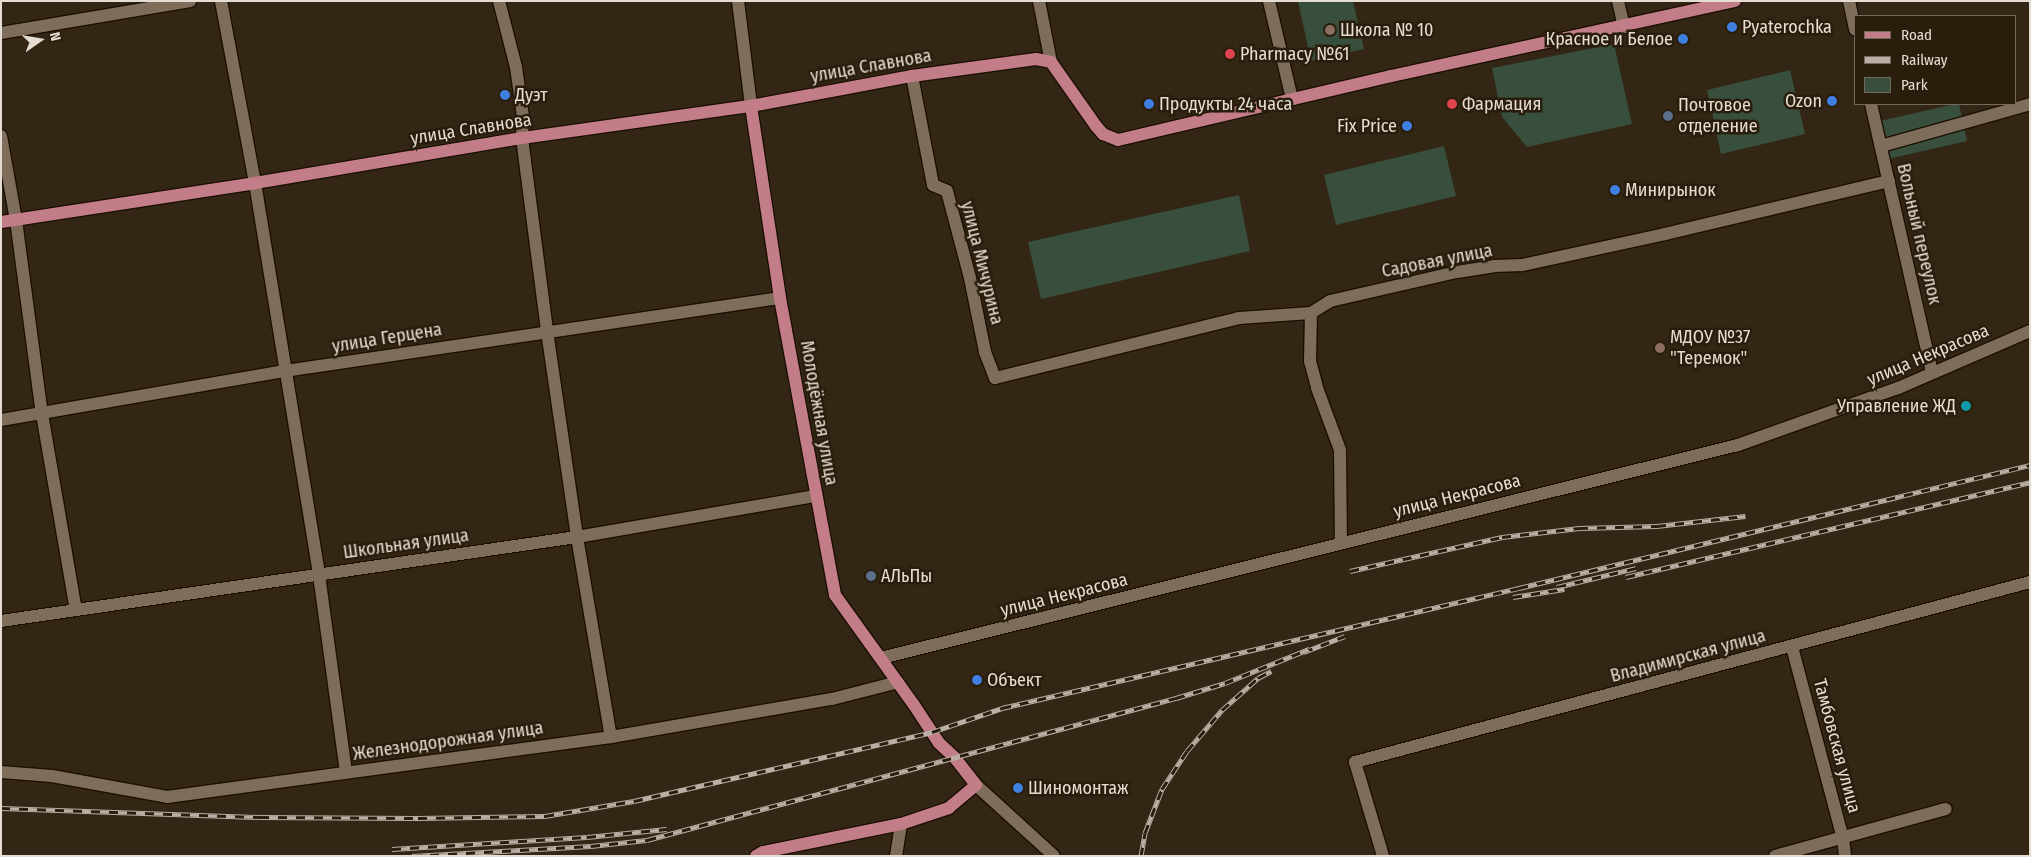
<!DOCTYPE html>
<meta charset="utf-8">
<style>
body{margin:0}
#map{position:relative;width:2031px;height:857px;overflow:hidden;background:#332615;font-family:"Fira Sans Condensed",sans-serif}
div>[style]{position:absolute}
.green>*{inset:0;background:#374f3c}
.roads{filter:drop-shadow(1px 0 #1b0f01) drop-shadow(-1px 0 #1b0f01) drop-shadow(0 1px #1b0f01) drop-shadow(0 -1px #1b0f01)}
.minor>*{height:12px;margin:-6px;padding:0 6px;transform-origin:6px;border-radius:6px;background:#7d6d5a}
.major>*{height:12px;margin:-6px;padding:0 6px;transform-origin:6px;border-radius:6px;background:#c37d88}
.rail>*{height:5px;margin-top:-2.5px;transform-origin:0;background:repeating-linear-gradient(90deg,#291d0b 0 9px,#b9afa4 0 18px);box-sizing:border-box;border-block:1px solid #b9afa4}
.dots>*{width:14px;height:14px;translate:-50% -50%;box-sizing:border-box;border:2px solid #291d0b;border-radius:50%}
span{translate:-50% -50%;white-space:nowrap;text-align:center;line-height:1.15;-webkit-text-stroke:5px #291d0b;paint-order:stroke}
.poi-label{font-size:18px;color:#e5dcd2}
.left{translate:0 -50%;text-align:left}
.right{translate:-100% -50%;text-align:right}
.street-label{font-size:18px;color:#e5dcd2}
.frame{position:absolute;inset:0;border:2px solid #e5dcd2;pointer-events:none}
.legend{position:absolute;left:1854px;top:15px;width:162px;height:90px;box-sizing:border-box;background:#291d0b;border:1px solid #74695b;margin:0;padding:6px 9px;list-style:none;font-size:15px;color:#e5dcd2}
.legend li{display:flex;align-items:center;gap:10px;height:25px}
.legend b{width:25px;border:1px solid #74695b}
.north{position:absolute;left:15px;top:15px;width:50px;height:50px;-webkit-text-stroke:4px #291d0b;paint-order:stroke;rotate:77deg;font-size:14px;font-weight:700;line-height:20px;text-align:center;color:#e5dcd2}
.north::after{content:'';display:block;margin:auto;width:18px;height:22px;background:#e5dcd2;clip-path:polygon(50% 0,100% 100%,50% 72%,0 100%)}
</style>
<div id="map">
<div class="green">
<div style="clip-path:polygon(1298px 1px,1353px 1px,1364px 49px,1311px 61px)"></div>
<div style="clip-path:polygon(1614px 44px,1632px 124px,1527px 147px,1502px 117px,1492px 68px)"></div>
<div style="clip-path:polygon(1790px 70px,1805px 134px,1721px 154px,1707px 90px)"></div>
<div style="clip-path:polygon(1955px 104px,1959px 104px,1967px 141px,1888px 159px,1880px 121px)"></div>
<div style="clip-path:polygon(1444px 146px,1456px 196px,1336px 225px,1324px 175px)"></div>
<div style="clip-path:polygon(1239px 195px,1250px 251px,1041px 299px,1028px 242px)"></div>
</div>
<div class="roads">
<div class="minor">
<div style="left:221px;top:1px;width:185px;rotate:79.4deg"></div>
<div style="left:255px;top:183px;width:397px;rotate:80.7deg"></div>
<div style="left:319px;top:575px;width:199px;rotate:82.2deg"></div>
<div style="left:499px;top:1px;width:68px;rotate:75.6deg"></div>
<div style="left:516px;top:67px;width:50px;rotate:82deg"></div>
<div style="left:523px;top:117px;width:21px;rotate:93deg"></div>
<div style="left:522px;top:138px;width:195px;rotate:82.6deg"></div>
<div style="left:547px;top:331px;width:208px;rotate:81.7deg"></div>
<div style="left:577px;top:537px;width:203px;rotate:80.4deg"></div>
<div style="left:738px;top:1px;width:106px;rotate:82.9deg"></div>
<div style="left:1039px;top:1px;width:62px;rotate:78.9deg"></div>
<div style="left:1269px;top:1px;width:101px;rotate:76.8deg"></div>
<div style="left:1618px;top:1px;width:27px;rotate:77deg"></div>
<div style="left:1849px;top:1px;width:29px;rotate:78deg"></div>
<div style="left:1px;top:33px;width:192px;rotate:-9.6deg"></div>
<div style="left:912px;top:76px;width:111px;rotate:79.1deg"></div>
<div style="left:933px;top:185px;width:15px;rotate:23deg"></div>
<div style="left:947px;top:191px;width:90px;rotate:75.2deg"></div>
<div style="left:970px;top:278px;width:76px;rotate:78.5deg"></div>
<div style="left:985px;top:352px;width:28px;rotate:69deg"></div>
<div style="left:995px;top:378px;width:251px;rotate:-13.8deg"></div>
<div style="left:1239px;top:318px;width:72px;rotate:-4deg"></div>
<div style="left:1311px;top:313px;width:22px;rotate:-32deg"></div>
<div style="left:1330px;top:301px;width:130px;rotate:-12.9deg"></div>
<div style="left:1457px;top:272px;width:37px;rotate:-9deg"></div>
<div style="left:1494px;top:266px;width:28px;rotate:-2deg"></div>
<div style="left:1522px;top:265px;width:146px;rotate:-12.2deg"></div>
<div style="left:1665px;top:234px;width:230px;rotate:-13.3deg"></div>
<div style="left:1871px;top:104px;width:275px;rotate:77.2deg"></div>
<div style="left:1px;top:136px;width:85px;rotate:79.9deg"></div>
<div style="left:16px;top:220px;width:196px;rotate:82.4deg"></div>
<div style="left:42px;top:414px;width:199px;rotate:80.2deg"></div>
<div style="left:1881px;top:146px;width:155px;rotate:-15.7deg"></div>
<div style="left:1311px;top:313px;width:48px;rotate:91.2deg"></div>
<div style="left:1310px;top:361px;width:28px;rotate:75deg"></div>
<div style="left:1317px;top:388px;width:66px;rotate:69.6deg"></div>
<div style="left:1340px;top:450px;width:93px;rotate:89.4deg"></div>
<div style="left:1px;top:420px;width:288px;rotate:-9.8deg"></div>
<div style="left:285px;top:371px;width:500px;rotate:-8.39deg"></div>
<div style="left:1px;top:621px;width:582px;rotate:-8.3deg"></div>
<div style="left:577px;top:537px;width:242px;rotate:-9.8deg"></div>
<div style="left:1792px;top:647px;width:199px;rotate:75.1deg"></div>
<div style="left:1843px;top:839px;width:17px;rotate:83deg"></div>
<div style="left:881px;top:658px;width:883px;rotate:-13.96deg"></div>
<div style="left:1738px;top:445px;width:170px;rotate:-19.6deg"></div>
<div style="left:1898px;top:388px;width:144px;rotate:-23.4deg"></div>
<div style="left:1px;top:772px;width:51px;rotate:4.5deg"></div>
<div style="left:52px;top:776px;width:117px;rotate:10.3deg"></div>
<div style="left:167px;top:797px;width:448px;rotate:-7.7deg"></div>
<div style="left:611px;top:737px;width:224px;rotate:-9.8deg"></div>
<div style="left:832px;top:699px;width:68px;rotate:-14.4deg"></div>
<div style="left:976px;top:785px;width:105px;rotate:42.3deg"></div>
<div style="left:896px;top:856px;width:32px;rotate:-81deg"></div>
<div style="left:1383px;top:856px;width:98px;rotate:-106.6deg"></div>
<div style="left:1355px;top:762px;width:699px;rotate:-14.93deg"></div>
<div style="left:1775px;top:856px;width:177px;rotate:-15.4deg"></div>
</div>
<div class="major">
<div style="left:751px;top:106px;width:194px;rotate:81.4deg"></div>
<div style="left:780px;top:298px;width:302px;rotate:79.5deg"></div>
<div style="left:835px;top:595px;width:135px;rotate:54.3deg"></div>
<div style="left:914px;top:705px;width:45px;rotate:56.7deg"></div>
<div style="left:939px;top:743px;width:22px;rotate:43deg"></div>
<div style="left:955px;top:758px;width:34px;rotate:52deg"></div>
<div style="left:976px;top:785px;width:35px;rotate:140deg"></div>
<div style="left:949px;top:808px;width:51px;rotate:161.6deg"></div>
<div style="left:901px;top:824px;width:141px;rotate:168.5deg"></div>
<div style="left:763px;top:852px;width:8px;rotate:150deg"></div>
<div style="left:1px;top:222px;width:257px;rotate:-8.7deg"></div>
<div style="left:255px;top:183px;width:271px;rotate:-9.6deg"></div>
<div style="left:522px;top:138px;width:231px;rotate:-8deg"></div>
<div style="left:751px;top:106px;width:164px;rotate:-10.6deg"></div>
<div style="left:912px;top:76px;width:125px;rotate:-7.8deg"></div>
<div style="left:1036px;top:59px;width:15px;rotate:11deg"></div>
<div style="left:1051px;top:62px;width:78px;rotate:54.9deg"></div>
<div style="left:1096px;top:126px;width:11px;rotate:49deg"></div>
<div style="left:1103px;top:134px;width:16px;rotate:22deg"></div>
<div style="left:1118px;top:140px;width:280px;rotate:-13.2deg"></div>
<div style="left:1391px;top:76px;width:352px;rotate:-12.3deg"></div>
</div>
</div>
<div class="rail">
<div style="left:1350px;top:571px;width:156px;rotate:-12.6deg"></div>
<div style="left:1502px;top:537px;width:78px;rotate:-6.7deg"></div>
<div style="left:1579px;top:528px;width:78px;rotate:-1.5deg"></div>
<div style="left:1657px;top:526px;width:89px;rotate:-6.5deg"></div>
<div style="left:1626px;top:577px;width:415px;rotate:-13.2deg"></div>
<div style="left:1557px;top:587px;width:81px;rotate:-13.5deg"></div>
<div style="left:1513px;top:597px;width:52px;rotate:-8.9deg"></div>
<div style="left:1304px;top:652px;width:44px;rotate:-21.3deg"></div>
<div style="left:1px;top:808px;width:259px;rotate:2deg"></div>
<div style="left:260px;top:817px;width:158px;rotate:0.4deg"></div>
<div style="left:418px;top:818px;width:127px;rotate:-0.9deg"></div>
<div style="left:545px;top:816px;width:90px;rotate:-9.6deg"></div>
<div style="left:634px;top:801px;width:306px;rotate:-13deg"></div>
<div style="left:932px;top:732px;width:74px;rotate:-18.9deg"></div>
<div style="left:1002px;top:708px;width:531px;rotate:-13.07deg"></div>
<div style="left:1519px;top:588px;width:526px;rotate:-13.53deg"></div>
<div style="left:392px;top:849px;width:195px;rotate:-3.5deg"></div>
<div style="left:587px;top:837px;width:80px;rotate:-5.7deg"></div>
<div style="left:412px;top:856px;width:179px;rotate:-3.2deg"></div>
<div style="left:591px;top:846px;width:56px;rotate:-6.1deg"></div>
<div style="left:647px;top:840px;width:548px;rotate:-15.03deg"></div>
<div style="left:1176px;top:698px;width:51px;rotate:-17deg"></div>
<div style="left:1225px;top:683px;width:91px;rotate:-22deg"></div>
<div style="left:1141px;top:856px;width:23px;rotate:-80deg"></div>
<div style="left:1145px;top:833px;width:47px;rotate:-68.9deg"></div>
<div style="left:1162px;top:789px;width:45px;rotate:-56.7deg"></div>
<div style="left:1187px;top:751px;width:54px;rotate:-49.5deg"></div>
<div style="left:1222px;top:710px;width:48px;rotate:-41.6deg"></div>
<div style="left:1258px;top:678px;width:15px;rotate:-28deg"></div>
</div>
<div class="dots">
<div style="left:1732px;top:27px;background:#3f7fe0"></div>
<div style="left:1330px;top:30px;background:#8d6e63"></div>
<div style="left:1683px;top:39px;background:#3f7fe0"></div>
<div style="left:1230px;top:54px;background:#e0444e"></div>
<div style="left:505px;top:95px;background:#3f7fe0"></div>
<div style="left:1832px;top:101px;background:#3f7fe0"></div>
<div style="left:1149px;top:104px;background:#3f7fe0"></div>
<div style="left:1452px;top:104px;background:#e0444e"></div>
<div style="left:1668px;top:116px;background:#5c6f8a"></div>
<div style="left:1407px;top:126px;background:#3f7fe0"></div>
<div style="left:1615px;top:190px;background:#3f7fe0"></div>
<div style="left:1660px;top:348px;background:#8d6e63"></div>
<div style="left:1966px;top:406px;background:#0f9aa8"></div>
<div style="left:871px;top:576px;background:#5c6f8a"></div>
<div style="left:977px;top:680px;background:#3f7fe0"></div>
<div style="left:1018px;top:788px;background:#3f7fe0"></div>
</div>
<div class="poi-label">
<span class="left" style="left:1742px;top:27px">Pyaterochka</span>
<span class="left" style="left:1340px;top:30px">Школа № 10</span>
<span class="right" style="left:1673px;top:39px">Красное и Белое</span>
<span class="left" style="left:1240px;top:54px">Pharmacy №61</span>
<span class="left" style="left:515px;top:95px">Дуэт</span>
<span class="right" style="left:1822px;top:101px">Ozon</span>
<span class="left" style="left:1159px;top:104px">Продукты 24 часа</span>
<span class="left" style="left:1462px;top:104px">Фармация</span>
<span class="left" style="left:1678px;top:116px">Почтовое<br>отделение</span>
<span class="right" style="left:1397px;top:126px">Fix Price</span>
<span class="left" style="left:1625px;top:190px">Минирынок</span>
<span class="left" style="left:1670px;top:348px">МДОУ №37<br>"Теремок"</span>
<span class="right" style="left:1956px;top:406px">Управление ЖД</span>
<span class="left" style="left:881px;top:576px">АЛьПы</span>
<span class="left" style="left:987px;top:680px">Объект</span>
<span class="left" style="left:1028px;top:788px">Шиномонтаж</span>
</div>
<div class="street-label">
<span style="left:871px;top:66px;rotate:-10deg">улица Славнова</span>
<span style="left:471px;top:129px;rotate:-9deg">улица Славнова</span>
<span style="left:1919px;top:234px;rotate:77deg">Вольный переулок</span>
<span style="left:1437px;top:261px;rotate:-11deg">Садовая улица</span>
<span style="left:982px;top:263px;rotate:76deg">улица Мичурина</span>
<span style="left:387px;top:338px;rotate:-9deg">улица Герцена</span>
<span style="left:1928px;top:355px;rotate:-23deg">улица Некрасова</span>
<span style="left:819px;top:413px;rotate:80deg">Молодёжная улица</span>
<span style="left:1457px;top:496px;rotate:-14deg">улица Некрасова</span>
<span style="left:406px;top:544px;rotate:-8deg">Школьная улица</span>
<span style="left:1064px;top:595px;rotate:-14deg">улица Некрасова</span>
<span style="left:1688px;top:656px;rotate:-15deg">Владимирская улица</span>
<span style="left:448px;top:741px;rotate:-8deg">Железнодорожная улица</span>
<span style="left:1837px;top:746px;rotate:75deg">Тамбовская улица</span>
</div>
<div class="frame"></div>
<ul class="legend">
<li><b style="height:6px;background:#c37d88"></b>Road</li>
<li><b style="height:6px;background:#b9afa4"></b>Railway</li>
<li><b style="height:14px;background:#374f3c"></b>Park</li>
</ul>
<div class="north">N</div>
</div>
